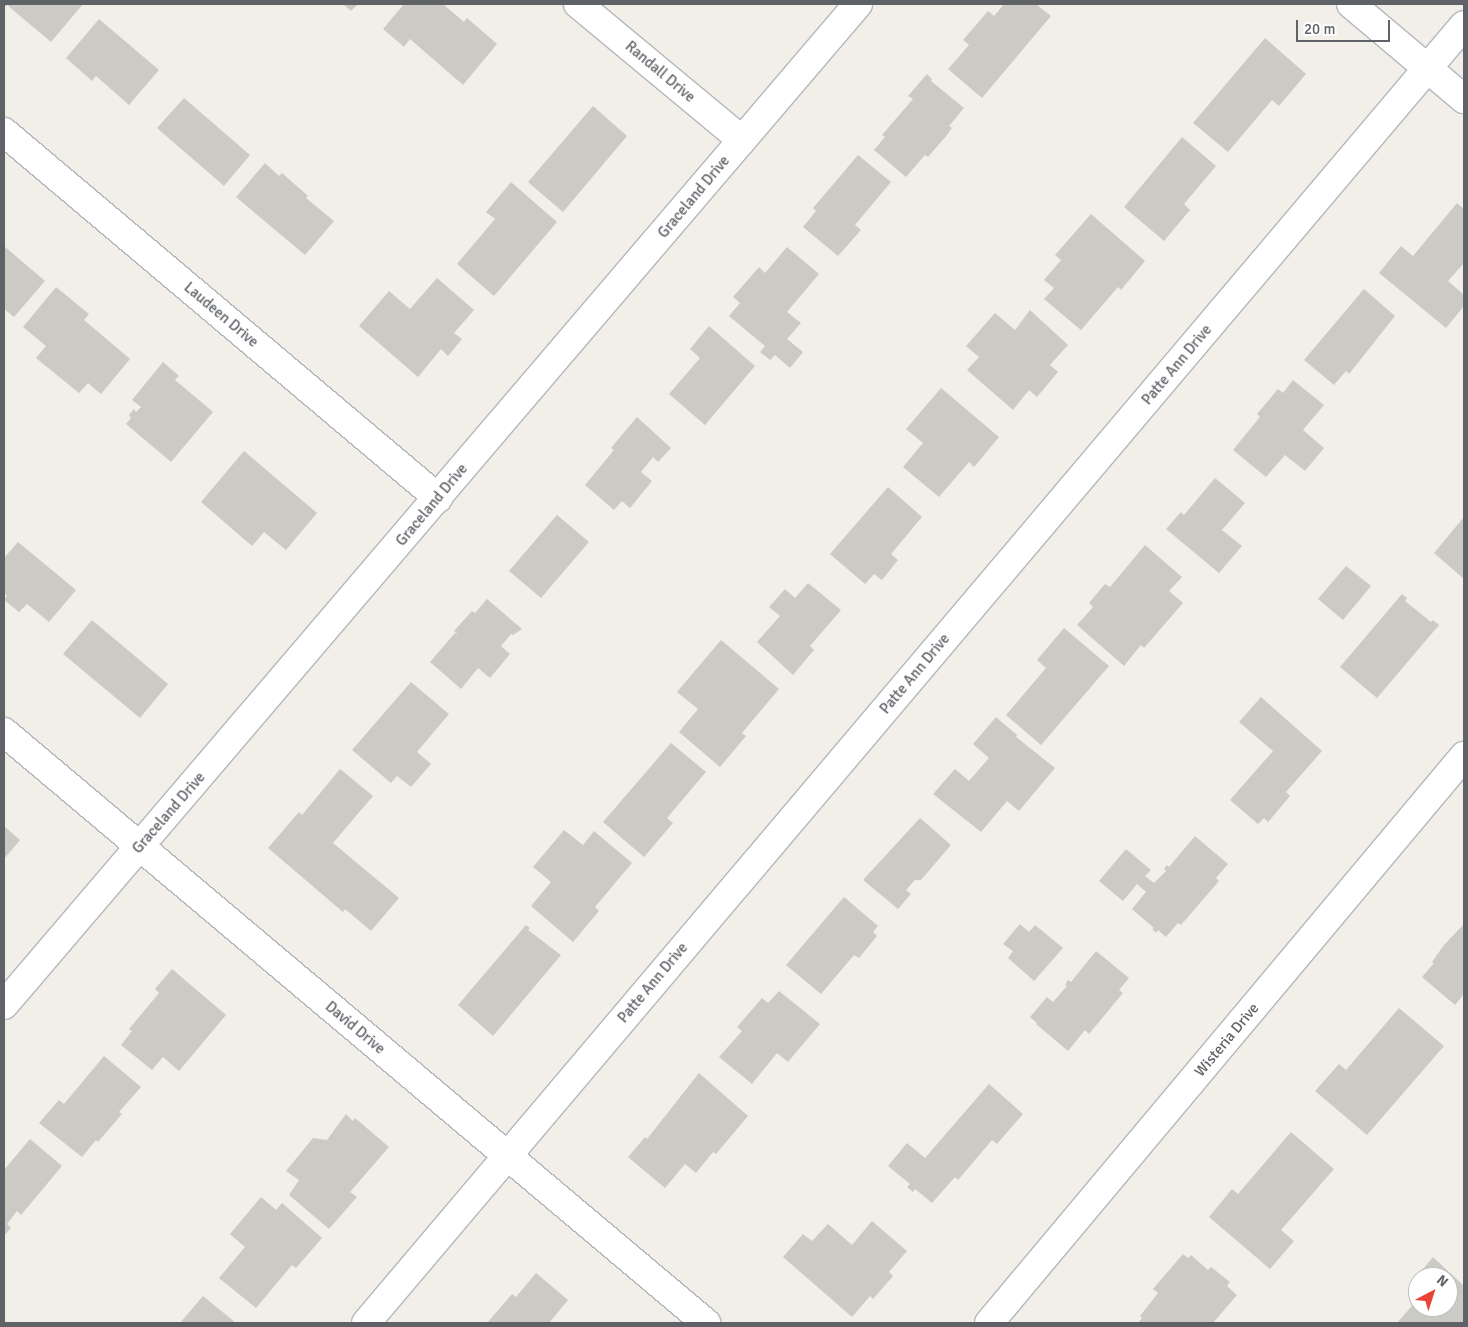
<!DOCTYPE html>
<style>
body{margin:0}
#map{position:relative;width:1468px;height:1327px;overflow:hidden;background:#f1efe8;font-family:Signika,sans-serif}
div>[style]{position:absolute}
.building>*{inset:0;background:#cccac5}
.roads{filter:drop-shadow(1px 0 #b5b8bc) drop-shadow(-1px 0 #b5b8bc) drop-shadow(0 1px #b5b8bc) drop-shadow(0 -1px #b5b8bc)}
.minor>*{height:28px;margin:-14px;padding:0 14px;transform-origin:14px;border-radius:14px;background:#fff}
.tertiary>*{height:28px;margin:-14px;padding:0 14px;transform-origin:14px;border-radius:14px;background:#fff}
span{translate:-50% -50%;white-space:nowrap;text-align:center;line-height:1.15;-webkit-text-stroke:4px #fff;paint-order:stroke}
.street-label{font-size:15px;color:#5f6368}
.frame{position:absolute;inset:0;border:5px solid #5f6368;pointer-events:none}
.north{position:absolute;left:1408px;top:1267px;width:50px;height:50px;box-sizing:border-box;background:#fff;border:1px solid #bfc1c3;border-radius:50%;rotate:40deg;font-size:14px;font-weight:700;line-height:20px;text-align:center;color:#5f6368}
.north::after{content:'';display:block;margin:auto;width:18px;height:22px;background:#ea4335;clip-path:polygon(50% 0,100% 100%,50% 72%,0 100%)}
.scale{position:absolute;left:1296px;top:20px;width:94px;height:22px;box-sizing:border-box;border:2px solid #5f6368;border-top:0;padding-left:6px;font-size:15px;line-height:18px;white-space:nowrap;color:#5f6368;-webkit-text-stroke:4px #fff;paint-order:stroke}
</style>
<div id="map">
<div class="building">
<div style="clip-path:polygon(4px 4px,83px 4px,51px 42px,7px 5px,4px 8px)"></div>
<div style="clip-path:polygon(343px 4px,358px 4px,351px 11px)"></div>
<div style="clip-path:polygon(404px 4px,443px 4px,464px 22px,467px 18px,497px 44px,463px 85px,410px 39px,404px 47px,383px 29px)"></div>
<div style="clip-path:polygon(1004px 4px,1036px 4px,1051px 16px,982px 98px,948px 69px,969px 45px,963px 40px,988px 11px,994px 16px)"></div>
<div style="clip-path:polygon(99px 19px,159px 70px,129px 105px,96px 76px,92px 81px,66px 58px)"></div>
<div style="clip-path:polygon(1265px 38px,1306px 74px,1279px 106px,1272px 100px,1228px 152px,1193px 123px)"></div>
<div style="clip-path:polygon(927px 74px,932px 79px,931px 81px,964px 108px,949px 126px,952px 128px,947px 135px,928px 157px,925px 155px,906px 177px,874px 150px,885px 137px,882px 135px,913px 99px,908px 96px)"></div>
<div style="clip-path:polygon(184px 98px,250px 155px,224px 186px,157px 128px)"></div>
<div style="clip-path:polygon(593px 106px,627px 136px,563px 212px,528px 182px)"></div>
<div style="clip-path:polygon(1182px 137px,1216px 166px,1184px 204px,1190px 210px,1164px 241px,1124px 207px)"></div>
<div style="clip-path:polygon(858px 155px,891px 182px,855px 225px,861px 230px,838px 256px,803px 227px,816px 211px,813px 208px)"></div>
<div style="clip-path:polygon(265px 163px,279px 176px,282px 173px,308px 196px,306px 198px,334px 221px,305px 255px,236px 197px)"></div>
<div style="clip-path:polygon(511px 182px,557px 222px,494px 296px,457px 264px,495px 219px,486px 212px)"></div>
<div style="clip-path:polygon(1457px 203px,1464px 209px,1464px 263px,1448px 281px,1464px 295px,1464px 306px,1446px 328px,1379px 273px,1401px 246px,1413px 256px)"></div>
<div style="clip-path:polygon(1091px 214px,1145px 261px,1121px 290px,1118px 287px,1081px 330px,1044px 299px,1054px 288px,1044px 280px,1061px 260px,1055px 255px)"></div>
<div style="clip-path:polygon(4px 246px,45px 281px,14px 317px,4px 309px)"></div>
<div style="clip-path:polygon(787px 247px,819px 274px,787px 312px,801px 323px,787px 339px,803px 352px,790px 368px,775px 355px,770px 360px,760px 352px,765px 346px,729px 316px,740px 303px,733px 297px,759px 267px,765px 273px)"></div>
<div style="clip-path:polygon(437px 278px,474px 310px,454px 333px,462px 339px,448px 356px,441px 349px,418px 377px,359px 326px,389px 291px,410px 309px)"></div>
<div style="clip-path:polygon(56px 287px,89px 314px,84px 320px,130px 359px,101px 394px,88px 383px,79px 393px,36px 358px,46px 346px,23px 327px)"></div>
<div style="clip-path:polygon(1364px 289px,1395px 316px,1349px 374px,1346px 371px,1334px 385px,1304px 360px)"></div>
<div style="clip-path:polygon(1030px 310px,1068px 345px,1050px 365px,1058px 372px,1037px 397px,1029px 390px,1013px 410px,967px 370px,979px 357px,966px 346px,995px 313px,1015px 330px)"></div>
<div style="clip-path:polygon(709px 326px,755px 366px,705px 425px,669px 394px,700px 358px,690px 349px)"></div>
<div style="clip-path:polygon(163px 362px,179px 376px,175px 380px,213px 412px,171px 462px,126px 424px,131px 418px,129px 415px,134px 409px,136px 412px,141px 407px,132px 400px)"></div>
<div style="clip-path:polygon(1293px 380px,1324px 405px,1303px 430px,1324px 448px,1305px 471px,1285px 455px,1266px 477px,1233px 450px,1260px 417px,1257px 414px,1278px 389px,1283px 393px)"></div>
<div style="clip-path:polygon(941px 388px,999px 437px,974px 467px,969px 462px,939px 497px,903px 467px,923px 443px,906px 429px)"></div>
<div style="clip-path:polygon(637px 417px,671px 448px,658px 462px,653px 457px,641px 472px,652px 481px,630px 508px,622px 501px,614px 510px,585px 485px,614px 450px,611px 448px)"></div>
<div style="clip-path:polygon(244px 451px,317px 513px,286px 550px,264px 532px,252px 546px,201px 502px)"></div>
<div style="clip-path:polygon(1215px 478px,1245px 503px,1222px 530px,1242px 546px,1219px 573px,1166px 529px,1181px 512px,1184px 515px)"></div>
<div style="clip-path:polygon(888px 487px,922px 517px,891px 554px,898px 560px,882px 580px,874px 574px,865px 584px,830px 554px)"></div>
<div style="clip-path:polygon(557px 515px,589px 542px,541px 598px,509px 571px)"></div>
<div style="clip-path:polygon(1464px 517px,1464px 579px,1434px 553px)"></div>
<div style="clip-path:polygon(18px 542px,76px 590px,49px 622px,27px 604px,19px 612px,4px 600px,7px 596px,4px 593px,4px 558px)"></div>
<div style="clip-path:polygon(1145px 545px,1182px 577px,1169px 591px,1183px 603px,1144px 648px,1141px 645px,1124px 666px,1077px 625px,1093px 607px,1089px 603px,1105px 584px,1110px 587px)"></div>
<div style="clip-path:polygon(1346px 566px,1371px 586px,1343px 620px,1318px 599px)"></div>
<div style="clip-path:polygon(808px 583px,841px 610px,810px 646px,814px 650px,793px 675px,757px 642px,780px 616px,769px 607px,785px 589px,795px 598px)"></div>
<div style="clip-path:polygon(1402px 594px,1407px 598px,1405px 601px,1431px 622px,1433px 620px,1439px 625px,1377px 698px,1340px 667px)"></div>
<div style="clip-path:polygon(487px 599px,522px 629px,513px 635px,511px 634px,501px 646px,510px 654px,490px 678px,478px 668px,461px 689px,430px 662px,455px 633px,458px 634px,454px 631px,472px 611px,475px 613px)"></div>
<div style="clip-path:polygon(92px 620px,168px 684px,140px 718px,63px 654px)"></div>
<div style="clip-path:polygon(1064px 628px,1109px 666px,1041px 745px,1006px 715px,1046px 668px,1037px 660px)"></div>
<div style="clip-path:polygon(721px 640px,779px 689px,742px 733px,746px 736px,720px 767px,679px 732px,698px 709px,677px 692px)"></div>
<div style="clip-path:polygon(411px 682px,449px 714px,417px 752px,431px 764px,411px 787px,397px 776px,391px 783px,352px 750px)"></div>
<div style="clip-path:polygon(1261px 697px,1322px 751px,1286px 792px,1290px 796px,1268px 822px,1264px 818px,1258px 824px,1230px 800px,1273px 751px,1239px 722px)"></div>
<div style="clip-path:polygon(996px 717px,1017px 735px,1016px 737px,1055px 768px,1019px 811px,1007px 801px,981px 832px,933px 794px,955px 769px,969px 781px,989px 758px,973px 744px)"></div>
<div style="clip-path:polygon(671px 743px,706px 772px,667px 818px,673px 823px,644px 857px,603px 822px)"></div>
<div style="clip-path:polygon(340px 769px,373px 796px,333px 843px,399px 898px,371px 931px,345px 909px,343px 912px,268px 848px,299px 812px,302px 815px)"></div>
<div style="clip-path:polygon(920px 818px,951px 845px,921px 880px,915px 880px,906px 890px,911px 894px,898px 909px,863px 880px)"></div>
<div style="clip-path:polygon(4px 826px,20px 840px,4px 859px)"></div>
<div style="clip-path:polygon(564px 830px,583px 845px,594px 831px,632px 863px,595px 907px,599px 911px,573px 942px,531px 906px,551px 882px,533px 867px)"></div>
<div style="clip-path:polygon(1195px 836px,1228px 864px,1216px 878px,1219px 881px,1181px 925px,1178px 923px,1166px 937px,1158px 930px,1156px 933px,1152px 929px,1154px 928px,1132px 909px,1146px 892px,1137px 884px,1123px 901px,1099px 881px,1126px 849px,1151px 870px,1145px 876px,1154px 883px,1166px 871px,1164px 869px,1167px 865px,1169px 867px)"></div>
<div style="clip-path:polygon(844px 897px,878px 926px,873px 932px,877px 936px,859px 958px,854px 955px,821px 994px,786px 965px)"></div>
<div style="clip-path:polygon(1020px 924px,1029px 932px,1035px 925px,1063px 948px,1034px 981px,1008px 958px,1013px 951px,1003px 944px)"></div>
<div style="clip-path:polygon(1464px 924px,1464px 994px,1455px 1005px,1422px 977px,1434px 963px,1432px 962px,1444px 945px)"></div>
<div style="clip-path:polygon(526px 925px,530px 928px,528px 930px,561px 955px,493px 1036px,458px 1005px)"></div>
<div style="clip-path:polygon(1096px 951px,1129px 978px,1119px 990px,1123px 993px,1089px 1034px,1085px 1030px,1068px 1051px,1036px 1024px,1037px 1023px,1030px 1017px,1047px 997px,1053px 1002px,1067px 986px,1065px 985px,1068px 980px,1071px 982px)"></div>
<div style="clip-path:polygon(172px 969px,226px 1015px,179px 1071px,163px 1057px,152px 1070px,121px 1045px,132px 1031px,129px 1029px,159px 993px,155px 989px)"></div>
<div style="clip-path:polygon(779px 991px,820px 1024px,788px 1062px,777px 1053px,752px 1084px,719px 1057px,742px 1031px,737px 1027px,762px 998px,768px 1003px)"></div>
<div style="clip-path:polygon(1399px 1008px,1444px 1046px,1367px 1135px,1315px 1091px,1339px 1064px,1346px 1070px)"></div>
<div style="clip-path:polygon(104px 1056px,141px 1087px,119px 1112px,122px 1114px,98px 1142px,96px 1140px,82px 1157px,39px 1123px,59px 1100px,64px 1104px)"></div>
<div style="clip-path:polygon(699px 1073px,748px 1116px,716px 1154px,713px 1152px,696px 1173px,685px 1164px,665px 1188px,628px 1157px,645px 1137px,647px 1139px)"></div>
<div style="clip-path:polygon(989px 1084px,1023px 1114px,997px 1144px,992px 1140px,958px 1180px,955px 1177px,932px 1203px,915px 1189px,913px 1192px,907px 1187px,910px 1184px,888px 1166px,907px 1143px,925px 1158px)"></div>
<div style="clip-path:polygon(346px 1114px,353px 1121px,355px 1118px,389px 1147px,350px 1192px,357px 1197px,329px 1229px,289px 1195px,299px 1180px,286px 1171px,313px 1138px,327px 1140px)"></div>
<div style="clip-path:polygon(1291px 1132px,1334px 1169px,1281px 1230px,1294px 1241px,1270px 1269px,1209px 1217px,1232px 1189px,1238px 1194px)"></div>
<div style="clip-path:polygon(30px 1139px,62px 1166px,21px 1215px,17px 1211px,7px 1224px,11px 1228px,4px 1236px,4px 1170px)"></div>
<div style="clip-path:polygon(261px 1197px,276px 1210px,282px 1203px,322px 1238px,296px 1268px,292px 1265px,256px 1308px,219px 1278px,245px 1247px,230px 1234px)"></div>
<div style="clip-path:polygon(872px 1221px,907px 1251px,889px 1272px,893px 1276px,873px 1299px,870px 1296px,852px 1317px,783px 1257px,803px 1234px,812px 1241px,828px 1224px,852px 1245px)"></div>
<div style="clip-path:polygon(1183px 1254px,1188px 1258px,1191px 1255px,1208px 1270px,1211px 1267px,1230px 1282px,1227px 1286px,1237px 1295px,1213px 1323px,1138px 1323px,1142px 1318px,1140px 1316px,1158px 1293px,1153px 1289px)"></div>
<div style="clip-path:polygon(1433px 1257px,1464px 1286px,1464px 1323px,1397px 1323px,1418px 1299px,1418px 1307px,1448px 1307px,1448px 1277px,1418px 1277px,1418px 1283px,1414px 1280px)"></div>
<div style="clip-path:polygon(536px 1273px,568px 1300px,549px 1323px,487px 1323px,512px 1294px,516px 1297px)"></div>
<div style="clip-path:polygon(203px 1296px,236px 1323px,180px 1323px)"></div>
</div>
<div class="roads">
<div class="minor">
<div style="left:578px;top:4px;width:213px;rotate:39.7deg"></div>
<div style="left:4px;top:132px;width:568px;rotate:40.14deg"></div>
<div style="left:4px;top:732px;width:918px;rotate:40.09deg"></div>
<div style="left:366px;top:1323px;width:1700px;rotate:-49.77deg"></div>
<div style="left:989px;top:1323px;width:740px;rotate:-50.05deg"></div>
</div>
<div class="tertiary">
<div style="left:1351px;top:4px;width:148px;rotate:40.1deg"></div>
<div style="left:4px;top:1005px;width:1316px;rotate:-49.53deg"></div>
</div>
</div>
<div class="street-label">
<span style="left:660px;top:72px;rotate:40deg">Randall Drive</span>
<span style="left:694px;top:197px;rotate:-50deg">Graceland Drive</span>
<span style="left:221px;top:315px;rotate:40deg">Laudeen Drive</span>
<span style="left:1177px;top:365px;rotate:-50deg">Patte Ann Drive</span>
<span style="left:432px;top:505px;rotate:-50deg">Graceland Drive</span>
<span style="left:915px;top:674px;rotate:-50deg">Patte Ann Drive</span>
<span style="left:169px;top:813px;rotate:-49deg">Graceland Drive</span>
<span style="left:653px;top:983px;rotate:-50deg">Patte Ann Drive</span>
<span style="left:355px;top:1028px;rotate:40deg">David Drive</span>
<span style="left:1227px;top:1040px;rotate:-50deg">Wisteria Drive</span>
</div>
<div class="frame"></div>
<div class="north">N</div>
<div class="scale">20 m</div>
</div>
